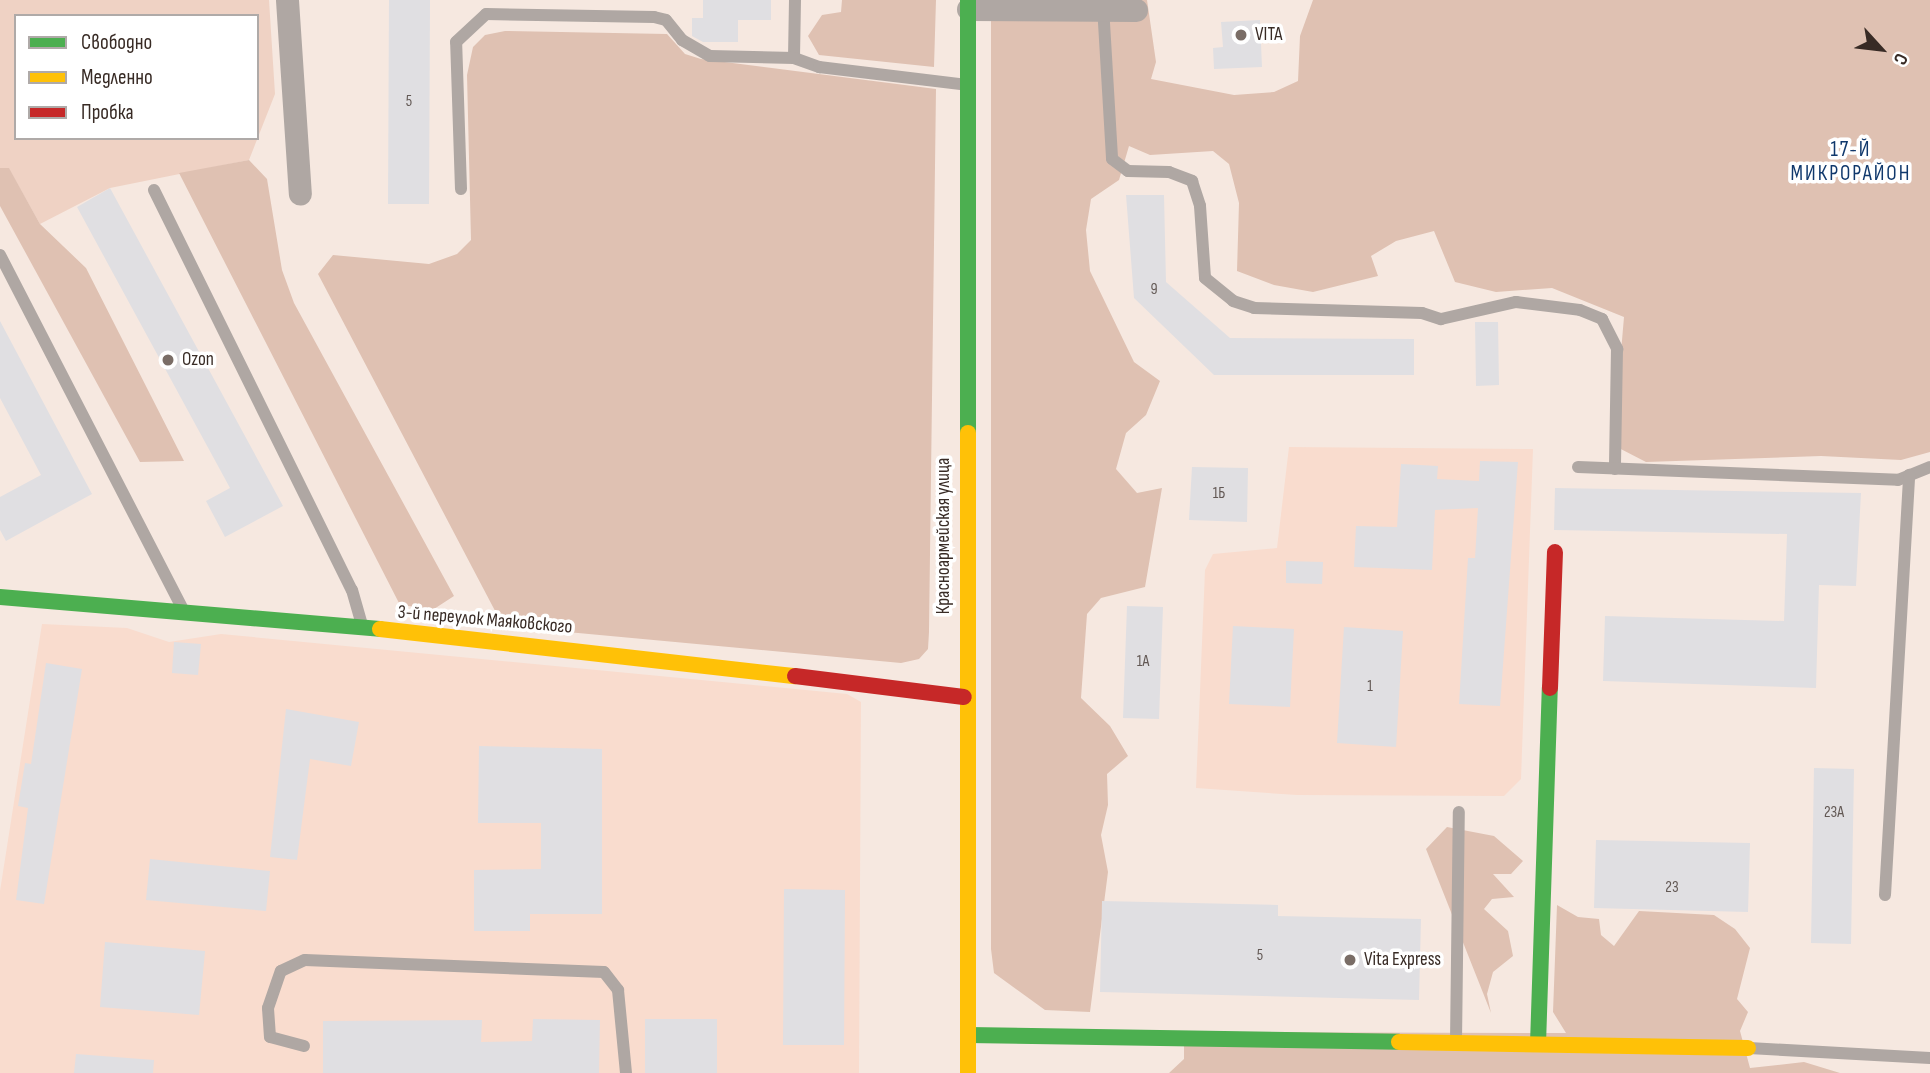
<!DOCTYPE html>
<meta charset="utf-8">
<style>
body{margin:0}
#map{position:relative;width:1930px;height:1073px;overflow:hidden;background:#f6e8e0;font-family:"Sofia Sans Condensed",sans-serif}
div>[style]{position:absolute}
.built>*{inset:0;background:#f9dcce}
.green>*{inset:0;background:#efd2c4}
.forest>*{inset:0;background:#dfc1b2}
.building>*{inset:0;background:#e0dfe2}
.lane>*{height:12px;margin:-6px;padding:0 6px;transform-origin:6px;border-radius:6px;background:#afa7a3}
.street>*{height:23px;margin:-11.5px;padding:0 11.5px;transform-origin:11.5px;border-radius:11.5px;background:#afa7a3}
.fast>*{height:16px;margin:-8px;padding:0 8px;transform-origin:8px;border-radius:8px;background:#4caf50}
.slow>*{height:16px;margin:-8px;padding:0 8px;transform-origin:8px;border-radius:8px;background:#ffc107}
.jam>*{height:16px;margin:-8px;padding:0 8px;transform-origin:8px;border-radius:8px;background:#c62828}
.dots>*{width:19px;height:19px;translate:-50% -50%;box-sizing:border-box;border:4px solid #fff;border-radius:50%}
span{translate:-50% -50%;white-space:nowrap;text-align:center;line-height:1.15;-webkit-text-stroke:7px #fff;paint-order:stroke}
.number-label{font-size:16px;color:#625854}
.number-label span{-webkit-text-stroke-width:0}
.poi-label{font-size:19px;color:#382b25}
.left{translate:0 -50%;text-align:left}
.street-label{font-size:19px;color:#382b25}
.neighbourhood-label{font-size:21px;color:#10386c;letter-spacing:2px}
.legend{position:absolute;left:14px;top:14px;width:245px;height:126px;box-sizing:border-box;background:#fff;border:2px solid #afaaa8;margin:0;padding:9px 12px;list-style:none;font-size:21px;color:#382b25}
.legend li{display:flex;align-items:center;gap:14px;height:35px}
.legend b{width:35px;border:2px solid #afaaa8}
.north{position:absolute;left:1846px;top:14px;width:70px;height:70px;-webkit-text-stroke:5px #fff;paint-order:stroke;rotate:117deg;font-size:19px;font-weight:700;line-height:28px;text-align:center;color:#382b25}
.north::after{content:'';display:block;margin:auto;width:24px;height:32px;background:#382b25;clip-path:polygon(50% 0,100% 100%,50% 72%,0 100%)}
</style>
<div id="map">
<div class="built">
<div style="clip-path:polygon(1289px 447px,1533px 449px,1521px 779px,1504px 796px,1297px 795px,1196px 788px,1205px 570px,1213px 554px,1277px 548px)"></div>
<div style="clip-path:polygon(42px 624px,127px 628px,169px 642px,221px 634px,847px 694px,861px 702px,859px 1073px,0 1073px,0 891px)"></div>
</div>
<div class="green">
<div style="clip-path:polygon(evenodd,0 0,269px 0,275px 94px,249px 160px,110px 188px,40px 224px,9px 169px,0 168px,0 0,16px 16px,257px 16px,257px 138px,16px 138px,16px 16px)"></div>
</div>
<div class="forest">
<div style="clip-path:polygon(842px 0,936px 0,934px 67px,819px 55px,808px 36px,822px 15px,841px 12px)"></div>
<div style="clip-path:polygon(991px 0,1147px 0,1156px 62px,1151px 79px,1234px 95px,1274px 92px,1298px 81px,1300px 36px,1313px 0,1930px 0,1930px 452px,1901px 460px,1821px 456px,1646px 462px,1613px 445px,1624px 317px,1552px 288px,1496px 292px,1455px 282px,1434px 231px,1396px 241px,1371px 256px,1378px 276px,1313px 292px,1274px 285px,1237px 271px,1239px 203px,1229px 164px,1213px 151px,1150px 155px,1129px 146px,1119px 180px,1091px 199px,1086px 230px,1090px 271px,1134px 362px,1160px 381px,1146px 415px,1126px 433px,1116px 469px,1137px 493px,1162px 488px,1145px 587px,1101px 598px,1087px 614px,1081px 698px,1110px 726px,1128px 756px,1107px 774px,1108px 805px,1101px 835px,1108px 872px,1090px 1012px,1045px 1010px,994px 973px,991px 949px)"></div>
<div style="clip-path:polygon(505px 31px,667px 34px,685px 54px,701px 59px,936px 89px,929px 632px,928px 649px,919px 659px,901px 663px,503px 626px,318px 274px,333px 255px,429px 264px,457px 254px,471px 240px,467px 75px,473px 47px,485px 35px)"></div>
<div style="clip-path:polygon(249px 160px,267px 179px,282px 270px,294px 303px,454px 596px,434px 609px,400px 605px,179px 173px)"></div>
<div style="clip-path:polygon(0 168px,9px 168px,40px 224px,86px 268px,184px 461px,140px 462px,0 206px)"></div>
<div style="clip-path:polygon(1447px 827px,1494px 836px,1523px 861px,1511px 874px,1493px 874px,1514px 897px,1492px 899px,1484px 909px,1508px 931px,1513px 956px,1493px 972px,1487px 994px,1491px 1013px,1426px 849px)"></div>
<div style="clip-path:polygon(1557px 905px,1578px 917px,1599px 919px,1601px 935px,1614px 946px,1639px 911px,1714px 915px,1735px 929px,1750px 948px,1737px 999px,1748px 1012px,1740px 1031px,1750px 1068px,1804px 1062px,1840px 1073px,1169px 1073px,1184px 1059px,1184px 1032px,1566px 1033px,1553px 1012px)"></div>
</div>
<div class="building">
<div style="clip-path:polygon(389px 0,430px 0,429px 204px,388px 204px)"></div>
<div style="clip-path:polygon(703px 0,771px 0,771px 20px,738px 20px,738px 42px,703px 42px,692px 36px,692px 18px,703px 18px)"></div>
<div style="clip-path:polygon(1260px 20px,1262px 67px,1214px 69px,1213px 48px,1223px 47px,1221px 22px)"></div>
<div style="clip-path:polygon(110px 188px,283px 506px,225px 537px,206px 501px,230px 488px,77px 207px)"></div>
<div style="clip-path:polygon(1126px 195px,1164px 195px,1166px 282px,1230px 338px,1414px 339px,1414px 375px,1214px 375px,1134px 298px)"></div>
<div style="clip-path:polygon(0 321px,92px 494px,6px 541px,0 530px,0 497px,41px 475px,0 398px)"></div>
<div style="clip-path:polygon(1475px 322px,1498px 322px,1499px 385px,1476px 386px)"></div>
<div style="clip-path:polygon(1480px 461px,1518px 462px,1500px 706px,1459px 704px,1468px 558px,1475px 558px,1478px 508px,1435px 510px,1432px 570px,1354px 567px,1356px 526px,1397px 527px,1401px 464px,1438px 466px,1437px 479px,1479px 481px)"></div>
<div style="clip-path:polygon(1192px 467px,1248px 468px,1247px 522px,1189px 520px)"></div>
<div style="clip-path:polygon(1555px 488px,1861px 493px,1856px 586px,1819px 585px,1816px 688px,1603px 681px,1605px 616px,1784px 621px,1787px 534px,1554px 530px)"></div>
<div style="clip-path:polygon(1286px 561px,1323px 562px,1322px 584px,1286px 583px)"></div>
<div style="clip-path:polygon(1127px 606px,1163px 607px,1159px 719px,1123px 718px)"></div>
<div style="clip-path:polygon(1233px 626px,1294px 629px,1290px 707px,1229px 704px)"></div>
<div style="clip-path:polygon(1344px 627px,1403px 631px,1396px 747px,1337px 743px)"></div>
<div style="clip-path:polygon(174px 642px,201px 644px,198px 675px,172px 673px)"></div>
<div style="clip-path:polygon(46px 663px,82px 669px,44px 904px,16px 900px,28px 808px,18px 806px,25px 763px,31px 764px)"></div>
<div style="clip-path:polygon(286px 709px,359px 722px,351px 766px,310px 759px,297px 860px,270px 857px)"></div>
<div style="clip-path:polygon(479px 746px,602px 749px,602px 914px,530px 914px,530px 931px,474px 931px,474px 870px,541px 869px,541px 823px,478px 823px)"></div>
<div style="clip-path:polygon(1814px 768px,1854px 769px,1851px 944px,1811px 943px)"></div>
<div style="clip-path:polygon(1596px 840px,1750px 843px,1748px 912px,1594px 908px)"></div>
<div style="clip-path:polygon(150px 859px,270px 871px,266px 911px,146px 900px)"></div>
<div style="clip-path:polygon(784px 889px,845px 890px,844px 1045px,783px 1045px)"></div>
<div style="clip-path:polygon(1102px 901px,1278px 905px,1278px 916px,1421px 919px,1419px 1000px,1100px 992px)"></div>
<div style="clip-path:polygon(105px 942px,205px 951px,199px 1015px,100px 1007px)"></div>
<div style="clip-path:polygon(533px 1019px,600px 1020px,599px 1073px,323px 1073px,323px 1021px,482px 1020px,481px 1042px,532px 1041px)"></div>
<div style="clip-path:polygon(645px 1019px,717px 1019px,717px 1073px,645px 1073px)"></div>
<div style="clip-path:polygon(76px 1054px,154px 1060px,153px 1073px,74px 1073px)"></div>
</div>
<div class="lane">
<div style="left:795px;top:0;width:58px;rotate:91deg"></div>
<div style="left:794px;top:58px;width:27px;rotate:20deg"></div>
<div style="left:819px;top:67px;width:149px;rotate:6.9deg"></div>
<div style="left:1103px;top:6px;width:153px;rotate:86.6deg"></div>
<div style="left:1112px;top:159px;width:20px;rotate:37deg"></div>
<div style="left:1128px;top:171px;width:41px;rotate:1.4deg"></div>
<div style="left:1169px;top:172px;width:25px;rotate:21deg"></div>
<div style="left:1192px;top:181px;width:26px;rotate:72deg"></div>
<div style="left:1200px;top:206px;width:72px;rotate:86deg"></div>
<div style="left:1205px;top:278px;width:36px;rotate:39deg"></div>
<div style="left:1233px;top:301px;width:22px;rotate:18deg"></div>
<div style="left:1254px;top:308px;width:168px;rotate:1.7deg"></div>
<div style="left:1422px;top:313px;width:20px;rotate:18deg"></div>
<div style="left:1441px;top:319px;width:77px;rotate:-12.8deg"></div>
<div style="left:1516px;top:302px;width:64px;rotate:7.1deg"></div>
<div style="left:1580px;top:310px;width:24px;rotate:22deg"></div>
<div style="left:1602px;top:319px;width:34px;rotate:63deg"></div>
<div style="left:1617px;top:349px;width:120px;rotate:91deg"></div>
<div style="left:461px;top:189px;width:147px;rotate:-91.9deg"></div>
<div style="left:456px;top:42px;width:41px;rotate:-43deg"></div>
<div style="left:486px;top:14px;width:168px;rotate:1deg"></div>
<div style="left:654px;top:17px;width:12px;rotate:14deg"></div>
<div style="left:666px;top:20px;width:26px;rotate:51deg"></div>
<div style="left:682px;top:40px;width:32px;rotate:30deg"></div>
<div style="left:710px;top:56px;width:84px;rotate:1.4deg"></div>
<div style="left:154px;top:190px;width:446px;rotate:63.7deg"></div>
<div style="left:352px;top:590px;width:36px;rotate:74deg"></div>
<div style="left:0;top:255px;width:399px;rotate:62.7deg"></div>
<div style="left:1578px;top:467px;width:320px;rotate:2.3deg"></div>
<div style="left:1898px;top:480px;width:35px;rotate:-22deg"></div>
<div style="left:1885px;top:895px;width:421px;rotate:-86.7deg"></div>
<div style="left:1456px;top:1042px;width:230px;rotate:-89.3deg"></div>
<div style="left:304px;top:1046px;width:35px;rotate:-165deg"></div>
<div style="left:270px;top:1037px;width:29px;rotate:-94deg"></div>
<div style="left:268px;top:1008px;width:39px;rotate:-71deg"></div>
<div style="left:281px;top:971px;width:26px;rotate:-25deg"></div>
<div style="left:305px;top:960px;width:299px;rotate:2.3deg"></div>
<div style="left:604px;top:972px;width:23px;rotate:52deg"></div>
<div style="left:618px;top:990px;width:83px;rotate:84.5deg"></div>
<div style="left:1749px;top:1048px;width:181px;rotate:3.2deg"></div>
</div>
<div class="street">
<div style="left:287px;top:0;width:194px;rotate:86.2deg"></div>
<div style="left:968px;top:9px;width:168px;rotate:0.3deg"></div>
</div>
<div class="fast">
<div style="left:968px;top:0;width:433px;rotate:90deg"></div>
<div style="left:0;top:597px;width:381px;rotate:4.8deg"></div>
<div style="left:968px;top:1035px;width:431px;rotate:0.9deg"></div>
<div style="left:1538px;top:1044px;width:356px;rotate:-88.1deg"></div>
</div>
<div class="slow">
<div style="left:968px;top:433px;width:640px;rotate:90deg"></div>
<div style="left:380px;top:629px;width:418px;rotate:6.5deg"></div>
<div style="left:1399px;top:1042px;width:349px;rotate:1deg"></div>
</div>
<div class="jam">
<div style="left:795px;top:676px;width:170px;rotate:7.1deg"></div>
<div style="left:1550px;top:688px;width:136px;rotate:-87.9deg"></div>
</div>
<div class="dots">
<div style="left:1241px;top:35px;background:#7a6d66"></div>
<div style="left:168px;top:360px;background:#7a6d66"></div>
<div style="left:1350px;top:960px;background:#7a6d66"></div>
</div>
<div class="number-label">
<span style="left:409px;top:102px">5</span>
<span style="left:1154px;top:290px">9</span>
<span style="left:1219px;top:494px">1Б</span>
<span style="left:1143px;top:662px">1А</span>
<span style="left:1370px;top:687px">1</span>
<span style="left:1834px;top:813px">23А</span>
<span style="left:1672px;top:888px">23</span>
<span style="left:1260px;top:956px">5</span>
</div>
<div class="poi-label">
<span class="left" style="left:1255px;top:35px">VITA</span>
<span class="left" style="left:182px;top:360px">Ozon</span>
<span class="left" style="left:1364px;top:960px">Vita Express</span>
</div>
<div class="street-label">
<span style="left:944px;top:536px;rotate:-90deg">Красноармейская улица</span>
<span style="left:485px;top:620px;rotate:5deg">3-й переулок Маяковского</span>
</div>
<div class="neighbourhood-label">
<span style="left:1851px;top:162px">17-Й<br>МИКРОРАЙОН</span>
</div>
<ul class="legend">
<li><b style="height:9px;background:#4caf50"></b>Свободно</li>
<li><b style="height:9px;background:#ffc107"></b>Медленно</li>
<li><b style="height:9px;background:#c62828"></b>Пробка</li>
</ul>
<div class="north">С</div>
</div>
